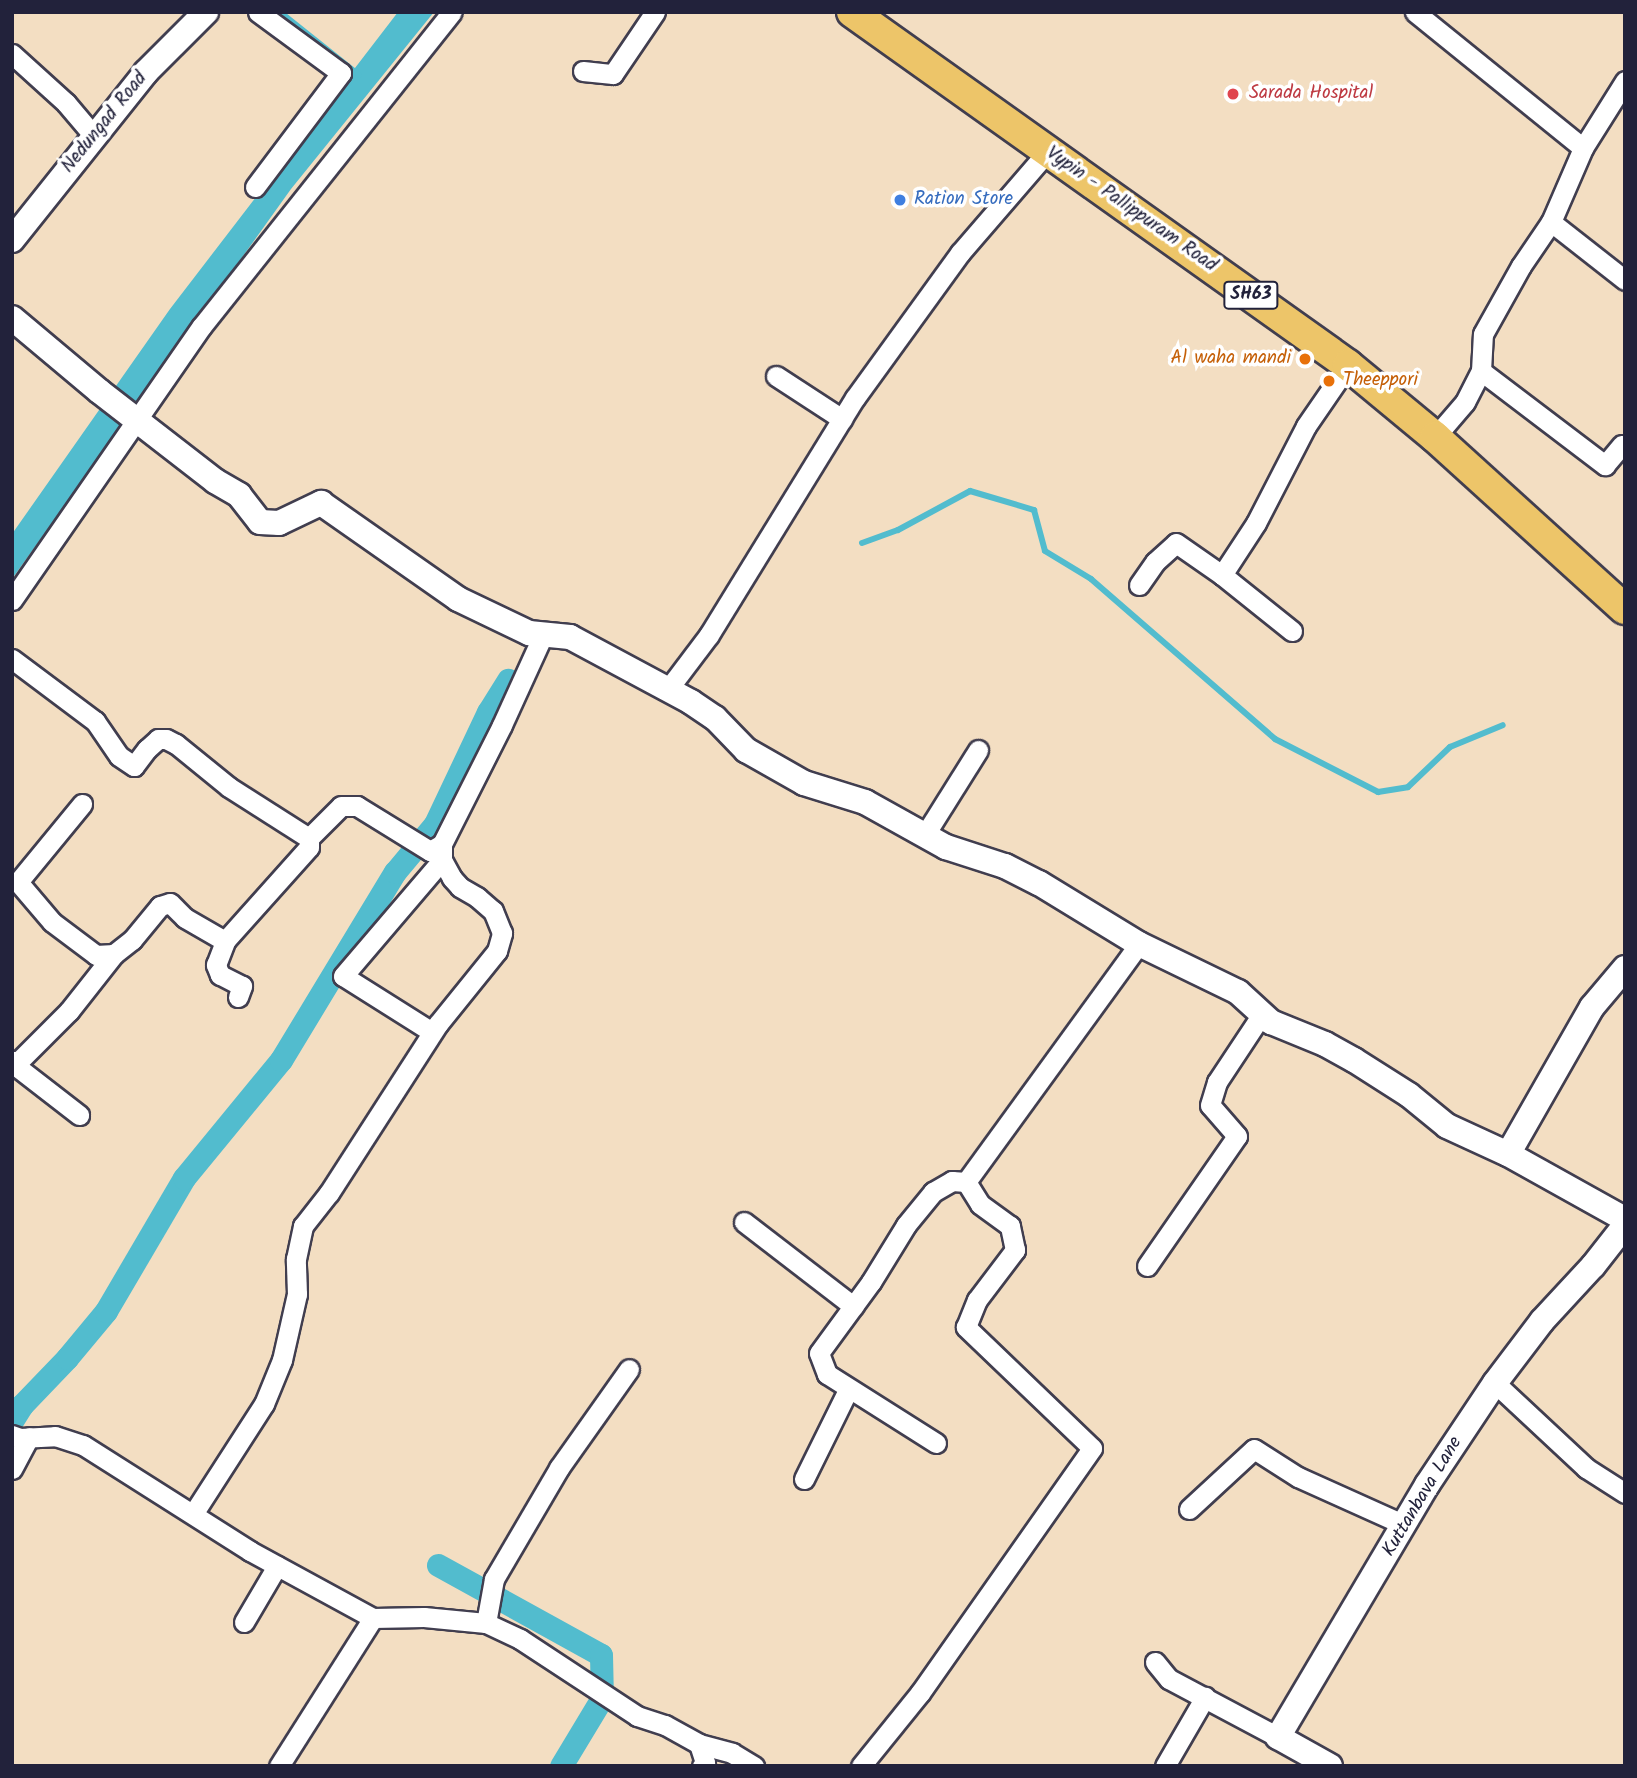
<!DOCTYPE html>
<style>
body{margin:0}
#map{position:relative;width:1637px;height:1778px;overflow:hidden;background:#f3dec2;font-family:Kalam,sans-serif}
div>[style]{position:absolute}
.water>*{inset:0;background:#52bcce}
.stream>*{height:6px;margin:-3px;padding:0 3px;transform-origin:3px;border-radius:3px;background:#52bcce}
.canal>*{height:23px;margin:-11.5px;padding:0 11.5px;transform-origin:11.5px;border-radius:11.5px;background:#52bcce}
.roads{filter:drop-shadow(2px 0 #413e4f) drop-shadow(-2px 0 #413e4f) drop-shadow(0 2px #413e4f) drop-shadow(0 -2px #413e4f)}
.minor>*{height:19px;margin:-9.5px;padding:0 9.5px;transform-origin:9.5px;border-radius:9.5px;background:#fff}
.tertiary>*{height:24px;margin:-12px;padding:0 12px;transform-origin:12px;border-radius:12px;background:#fff}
.primary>*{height:30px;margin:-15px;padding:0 15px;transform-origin:15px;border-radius:15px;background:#edc569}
.dots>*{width:19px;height:19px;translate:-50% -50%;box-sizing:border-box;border:4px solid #fff;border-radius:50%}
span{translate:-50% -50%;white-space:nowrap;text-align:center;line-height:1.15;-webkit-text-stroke:7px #fff;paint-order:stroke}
.shield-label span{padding:2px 5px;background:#fff;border:2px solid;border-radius:5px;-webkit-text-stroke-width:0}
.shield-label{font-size:18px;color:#22223b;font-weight:700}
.health-label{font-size:19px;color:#be3a42}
.left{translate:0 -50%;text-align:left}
.street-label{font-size:19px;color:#22223b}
.shop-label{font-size:19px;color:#366cbe}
.food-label{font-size:19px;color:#c56008}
.right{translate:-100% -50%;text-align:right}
.frame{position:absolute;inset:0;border:14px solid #22223b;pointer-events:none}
</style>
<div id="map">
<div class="water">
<div style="clip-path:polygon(398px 12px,434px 12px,291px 189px,12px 579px,12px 534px,170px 309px)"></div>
</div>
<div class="stream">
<div style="left:280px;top:12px;width:101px;rotate:38.6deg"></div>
<div style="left:862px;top:543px;width:38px;rotate:-20deg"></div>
<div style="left:898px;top:530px;width:82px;rotate:-28.4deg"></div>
<div style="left:970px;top:491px;width:67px;rotate:16.5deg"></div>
<div style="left:1034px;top:510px;width:42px;rotate:75deg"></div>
<div style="left:1045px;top:551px;width:54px;rotate:31.3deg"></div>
<div style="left:1091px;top:579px;width:244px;rotate:41deg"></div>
<div style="left:1275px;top:739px;width:116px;rotate:27.2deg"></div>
<div style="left:1378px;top:792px;width:30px;rotate:-9deg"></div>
<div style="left:1408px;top:787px;width:58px;rotate:-43.6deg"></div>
<div style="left:1450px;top:747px;width:57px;rotate:-22.5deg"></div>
</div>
<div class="canal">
<div style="left:12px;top:1421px;width:19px;rotate:-58deg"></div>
<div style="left:22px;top:1405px;width:65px;rotate:-46.2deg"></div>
<div style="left:67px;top:1358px;width:61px;rotate:-50.3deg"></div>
<div style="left:106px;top:1311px;width:154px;rotate:-59.6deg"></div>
<div style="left:184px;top:1178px;width:153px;rotate:-50.6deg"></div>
<div style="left:281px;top:1060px;width:220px;rotate:-58.8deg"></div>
<div style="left:395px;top:872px;width:62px;rotate:-50.2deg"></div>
<div style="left:435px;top:824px;width:124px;rotate:-64.7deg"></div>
<div style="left:488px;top:712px;width:38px;rotate:-58deg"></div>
<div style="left:438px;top:1565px;width:186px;rotate:28.9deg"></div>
<div style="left:601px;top:1655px;width:43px;rotate:88.7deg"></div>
<div style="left:602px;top:1698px;width:79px;rotate:121.1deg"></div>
</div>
<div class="roads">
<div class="minor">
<div style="left:1415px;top:12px;width:216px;rotate:39deg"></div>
<div style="left:12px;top:54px;width:73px;rotate:42.2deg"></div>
<div style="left:66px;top:103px;width:43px;rotate:49.7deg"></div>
<div style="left:583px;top:71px;width:30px;rotate:6deg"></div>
<div style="left:613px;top:74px;width:75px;rotate:-55.9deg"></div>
<div style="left:255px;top:187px;width:143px;rotate:-53deg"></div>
<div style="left:341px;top:73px;width:103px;rotate:-143.7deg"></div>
<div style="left:1551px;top:222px;width:94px;rotate:38.1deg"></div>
<div style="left:1481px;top:371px;width:156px;rotate:37.2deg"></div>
<div style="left:1605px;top:465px;width:26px;rotate:-50deg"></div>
<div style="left:776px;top:376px;width:79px;rotate:33.1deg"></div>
<div style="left:1435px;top:437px;width:46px;rotate:-49.4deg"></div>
<div style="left:1465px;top:402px;width:35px;rotate:-63deg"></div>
<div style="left:1481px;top:371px;width:37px;rotate:-87deg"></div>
<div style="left:1483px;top:334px;width:78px;rotate:-60.8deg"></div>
<div style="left:1521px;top:266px;width:53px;rotate:-55.7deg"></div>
<div style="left:1551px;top:222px;width:81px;rotate:-66.6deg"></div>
<div style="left:1583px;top:148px;width:79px;rotate:-57.9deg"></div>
<div style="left:1139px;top:585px;width:28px;rotate:-55deg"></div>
<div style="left:1155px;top:562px;width:28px;rotate:-42deg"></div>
<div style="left:1176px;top:543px;width:56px;rotate:34.8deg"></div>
<div style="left:12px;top:600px;width:333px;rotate:-55.3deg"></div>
<div style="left:202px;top:326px;width:401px;rotate:-51.5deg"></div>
<div style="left:1292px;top:631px;width:90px;rotate:-141.3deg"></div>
<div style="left:1222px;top:575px;width:62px;rotate:-56.8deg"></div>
<div style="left:1256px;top:523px;width:109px;rotate:-62.7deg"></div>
<div style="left:1306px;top:426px;width:74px;rotate:-55.5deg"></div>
<div style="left:12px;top:659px;width:104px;rotate:36.8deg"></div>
<div style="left:95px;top:721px;width:42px;rotate:55.6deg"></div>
<div style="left:119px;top:756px;width:18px;rotate:34deg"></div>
<div style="left:134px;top:766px;width:21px;rotate:-53deg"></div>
<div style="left:147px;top:749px;width:15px;rotate:-42deg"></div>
<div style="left:158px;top:739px;width:8px"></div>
<div style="left:166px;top:739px;width:11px;rotate:27deg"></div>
<div style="left:176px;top:744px;width:68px;rotate:39.1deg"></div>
<div style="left:229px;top:787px;width:95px;rotate:32.5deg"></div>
<div style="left:669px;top:688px;width:66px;rotate:-53deg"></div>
<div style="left:709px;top:635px;width:278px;rotate:-58.4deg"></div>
<div style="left:855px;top:398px;width:179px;rotate:-54.1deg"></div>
<div style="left:960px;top:253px;width:135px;rotate:-49.2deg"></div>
<div style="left:926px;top:833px;width:98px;rotate:-57.9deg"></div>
<div style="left:12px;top:882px;width:6px"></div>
<div style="left:18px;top:882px;width:52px;rotate:49.6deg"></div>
<div style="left:52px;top:922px;width:55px;rotate:36.9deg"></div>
<div style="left:96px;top:955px;width:18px;rotate:-3deg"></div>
<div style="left:114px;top:954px;width:23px;rotate:-38deg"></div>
<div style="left:132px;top:940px;width:44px;rotate:-50.5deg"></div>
<div style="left:160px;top:906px;width:10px;rotate:-17deg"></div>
<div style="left:170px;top:903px;width:21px;rotate:45deg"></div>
<div style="left:185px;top:918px;width:46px;rotate:29.9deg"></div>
<div style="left:18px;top:882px;width:101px;rotate:-50.6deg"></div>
<div style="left:238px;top:997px;width:12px;rotate:-70deg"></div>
<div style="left:242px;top:986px;width:25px;rotate:-153deg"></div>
<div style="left:220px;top:975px;width:11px;rotate:-112deg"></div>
<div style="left:216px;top:965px;width:26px;rotate:-69deg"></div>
<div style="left:225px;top:941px;width:126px;rotate:-48.2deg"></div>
<div style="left:309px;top:847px;width:9px;rotate:-90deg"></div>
<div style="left:309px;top:838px;width:45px;rotate:-45deg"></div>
<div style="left:341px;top:806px;width:16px"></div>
<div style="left:357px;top:806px;width:86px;rotate:31.7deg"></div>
<div style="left:430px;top:851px;width:14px;rotate:-30deg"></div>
<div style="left:432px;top:1032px;width:105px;rotate:-147.8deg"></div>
<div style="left:343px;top:976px;width:153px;rotate:-49.5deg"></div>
<div style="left:12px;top:1061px;width:7px"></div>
<div style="left:19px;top:1061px;width:71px;rotate:-45deg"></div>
<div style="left:69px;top:1011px;width:73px;rotate:-51.7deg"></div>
<div style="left:12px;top:1063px;width:85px;rotate:37.8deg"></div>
<div style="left:966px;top:1182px;width:294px;rotate:-54deg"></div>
<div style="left:744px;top:1222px;width:138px;rotate:37.6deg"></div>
<div style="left:1147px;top:1266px;width:158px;rotate:-55.3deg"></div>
<div style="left:1237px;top:1136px;width:41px;rotate:-131.1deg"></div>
<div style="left:1210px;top:1105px;width:24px;rotate:-73deg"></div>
<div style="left:1217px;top:1082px;width:82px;rotate:-56.5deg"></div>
<div style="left:1495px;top:1383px;width:125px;rotate:43deg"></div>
<div style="left:1586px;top:1468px;width:46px;rotate:32.7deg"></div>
<div style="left:12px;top:1435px;width:9px;rotate:21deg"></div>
<div style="left:20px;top:1438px;width:35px;rotate:-3deg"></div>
<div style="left:55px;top:1436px;width:29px;rotate:18deg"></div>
<div style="left:83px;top:1445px;width:198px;rotate:32.4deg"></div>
<div style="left:250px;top:1551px;width:140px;rotate:28.6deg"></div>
<div style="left:373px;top:1618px;width:51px;rotate:-1.1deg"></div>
<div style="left:424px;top:1617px;width:62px;rotate:5.5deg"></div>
<div style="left:486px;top:1623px;width:38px;rotate:25deg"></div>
<div style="left:520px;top:1639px;width:140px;rotate:33.3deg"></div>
<div style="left:637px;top:1716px;width:29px;rotate:18deg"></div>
<div style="left:665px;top:1725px;width:39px;rotate:29deg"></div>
<div style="left:699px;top:1744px;width:34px;rotate:15deg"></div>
<div style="left:732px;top:1753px;width:26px;rotate:31deg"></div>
<div style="left:936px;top:1443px;width:129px;rotate:-147.7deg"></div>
<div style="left:827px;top:1374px;width:22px;rotate:-111deg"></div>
<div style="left:819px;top:1353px;width:88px;rotate:-53.8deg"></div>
<div style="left:871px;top:1282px;width:67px;rotate:-58.4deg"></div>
<div style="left:906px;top:1225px;width:43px;rotate:-50.7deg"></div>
<div style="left:933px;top:1192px;width:22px;rotate:-30deg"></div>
<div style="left:952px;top:1181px;width:14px;rotate:4deg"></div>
<div style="left:12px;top:1469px;width:36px;rotate:-62deg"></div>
<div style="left:804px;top:1479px;width:99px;rotate:-63.7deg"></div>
<div style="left:1189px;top:1509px;width:88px;rotate:-42.7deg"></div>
<div style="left:1254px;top:1449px;width:52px;rotate:32.5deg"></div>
<div style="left:1298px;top:1477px;width:117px;rotate:24.2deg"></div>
<div style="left:193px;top:1514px;width:131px;rotate:-57.2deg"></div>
<div style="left:264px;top:1404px;width:48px;rotate:-67.8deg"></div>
<div style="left:282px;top:1360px;width:68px;rotate:-77.2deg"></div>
<div style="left:297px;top:1294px;width:35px;rotate:-92deg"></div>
<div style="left:296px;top:1259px;width:34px;rotate:-78deg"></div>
<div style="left:303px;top:1226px;width:42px;rotate:-51.8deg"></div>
<div style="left:329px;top:1193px;width:201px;rotate:-57.2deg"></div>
<div style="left:438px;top:1024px;width:94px;rotate:-51.1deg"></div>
<div style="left:497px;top:951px;width:19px;rotate:-74deg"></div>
<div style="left:502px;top:933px;width:24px;rotate:-112deg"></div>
<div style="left:493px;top:911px;width:21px;rotate:-139deg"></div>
<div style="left:477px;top:897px;width:20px;rotate:-150deg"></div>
<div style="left:460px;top:887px;width:12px;rotate:-132deg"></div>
<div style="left:452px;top:878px;width:21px;rotate:-119deg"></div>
<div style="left:442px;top:860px;width:16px;rotate:-90deg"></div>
<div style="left:442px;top:844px;width:133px;rotate:-63.2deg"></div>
<div style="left:502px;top:725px;width:101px;rotate:-65.5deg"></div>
<div style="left:244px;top:1622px;width:65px;rotate:-59.5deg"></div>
<div style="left:486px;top:1623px;width:45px;rotate:-79.7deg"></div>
<div style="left:494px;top:1579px;width:129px;rotate:-59.6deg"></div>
<div style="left:559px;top:1468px;width:121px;rotate:-54.7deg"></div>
<div style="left:1155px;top:1662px;width:22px;rotate:51deg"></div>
<div style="left:1169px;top:1679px;width:123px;rotate:28deg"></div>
<div style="left:699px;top:1744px;width:20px;rotate:72deg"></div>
<div style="left:705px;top:1763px;width:4px;rotate:135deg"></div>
<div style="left:279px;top:1766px;width:175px;rotate:-57.6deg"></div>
<div style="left:861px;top:1766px;width:94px;rotate:-51.1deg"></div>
<div style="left:920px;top:1693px;width:299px;rotate:-54.9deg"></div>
<div style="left:1092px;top:1448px;width:175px;rotate:-136.2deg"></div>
<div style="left:966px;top:1327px;width:29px;rotate:-68deg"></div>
<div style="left:977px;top:1300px;width:63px;rotate:-52.8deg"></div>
<div style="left:1015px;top:1250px;width:25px;rotate:-102deg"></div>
<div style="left:1010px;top:1226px;width:37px;rotate:-144deg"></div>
<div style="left:980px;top:1204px;width:26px;rotate:-122deg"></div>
<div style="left:1165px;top:1766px;width:80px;rotate:-59.9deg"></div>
</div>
<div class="tertiary">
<div style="left:12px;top:240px;width:215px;rotate:-51.4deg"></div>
<div style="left:146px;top:72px;width:85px;rotate:-45deg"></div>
<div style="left:12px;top:318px;width:114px;rotate:40deg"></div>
<div style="left:99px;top:391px;width:147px;rotate:37.8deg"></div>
<div style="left:215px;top:481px;width:28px;rotate:30deg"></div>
<div style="left:239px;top:495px;width:34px;rotate:52deg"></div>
<div style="left:260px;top:522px;width:19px;rotate:3deg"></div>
<div style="left:279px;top:523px;width:47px;rotate:-25.5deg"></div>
<div style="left:321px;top:503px;width:167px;rotate:35deg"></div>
<div style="left:458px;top:599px;width:79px;rotate:25.6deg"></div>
<div style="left:529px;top:633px;width:41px;rotate:5.6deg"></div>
<div style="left:570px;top:637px;width:137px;rotate:28.2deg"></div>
<div style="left:691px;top:702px;width:29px;rotate:34deg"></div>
<div style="left:715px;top:718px;width:45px;rotate:45.9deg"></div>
<div style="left:746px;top:750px;width:67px;rotate:29.6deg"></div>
<div style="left:804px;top:783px;width:64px;rotate:17.3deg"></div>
<div style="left:865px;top:802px;width:93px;rotate:29.1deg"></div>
<div style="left:946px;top:847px;width:62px;rotate:17.9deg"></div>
<div style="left:1005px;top:866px;width:38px;rotate:27deg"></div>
<div style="left:1039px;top:883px;width:117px;rotate:31.4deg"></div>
<div style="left:1139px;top:944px;width:110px;rotate:25.9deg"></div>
<div style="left:1238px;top:992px;width:45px;rotate:42.3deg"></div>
<div style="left:1271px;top:1022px;width:58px;rotate:22.2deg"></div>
<div style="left:1325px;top:1044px;width:33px;rotate:29deg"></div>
<div style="left:1354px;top:1060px;width:65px;rotate:32.5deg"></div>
<div style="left:1409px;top:1095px;width:49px;rotate:39.2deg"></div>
<div style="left:1447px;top:1126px;width:67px;rotate:24.7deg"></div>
<div style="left:1625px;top:968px;width:51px;rotate:130.2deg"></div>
<div style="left:1592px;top:1007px;width:169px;rotate:119.7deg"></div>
<div style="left:1508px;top:1154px;width:134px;rotate:29.1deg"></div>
<div style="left:1330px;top:1766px;width:60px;rotate:-150.9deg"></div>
<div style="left:1278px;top:1737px;width:293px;rotate:-59.4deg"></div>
<div style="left:1427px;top:1485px;width:123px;rotate:-56.3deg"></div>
<div style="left:1495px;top:1383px;width:78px;rotate:-52.8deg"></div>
<div style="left:1542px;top:1321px;width:75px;rotate:-47.2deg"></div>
<div style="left:1593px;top:1266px;width:52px;rotate:-52deg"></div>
</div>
<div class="primary">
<div style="left:852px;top:12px;width:609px;rotate:35.44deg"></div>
<div style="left:1348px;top:365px;width:113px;rotate:39.6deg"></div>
<div style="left:1435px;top:437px;width:256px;rotate:42.2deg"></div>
</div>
</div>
<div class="dots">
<div style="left:1233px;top:94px;background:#e0444e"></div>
<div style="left:900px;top:200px;background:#3f7fe0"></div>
<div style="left:1305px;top:359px;background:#e8710a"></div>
<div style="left:1329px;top:381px;background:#e8710a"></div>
</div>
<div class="shield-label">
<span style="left:1251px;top:295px">SH63</span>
</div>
<div class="health-label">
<span class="left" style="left:1249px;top:94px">Sarada Hospital</span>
</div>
<div class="street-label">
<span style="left:105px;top:123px;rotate:-51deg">Nedungad Road</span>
<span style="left:1131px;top:210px;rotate:35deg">Vypin - Pallippuram Road</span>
<span style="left:1423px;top:1497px;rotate:-59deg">Kuttanbava Lane</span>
</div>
<div class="shop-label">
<span class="left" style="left:914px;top:200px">Ration Store</span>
</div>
<div class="food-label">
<span class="right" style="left:1291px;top:359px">Al waha mandi</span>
<span class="left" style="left:1343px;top:381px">Theeppori</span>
</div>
<div class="frame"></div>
</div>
